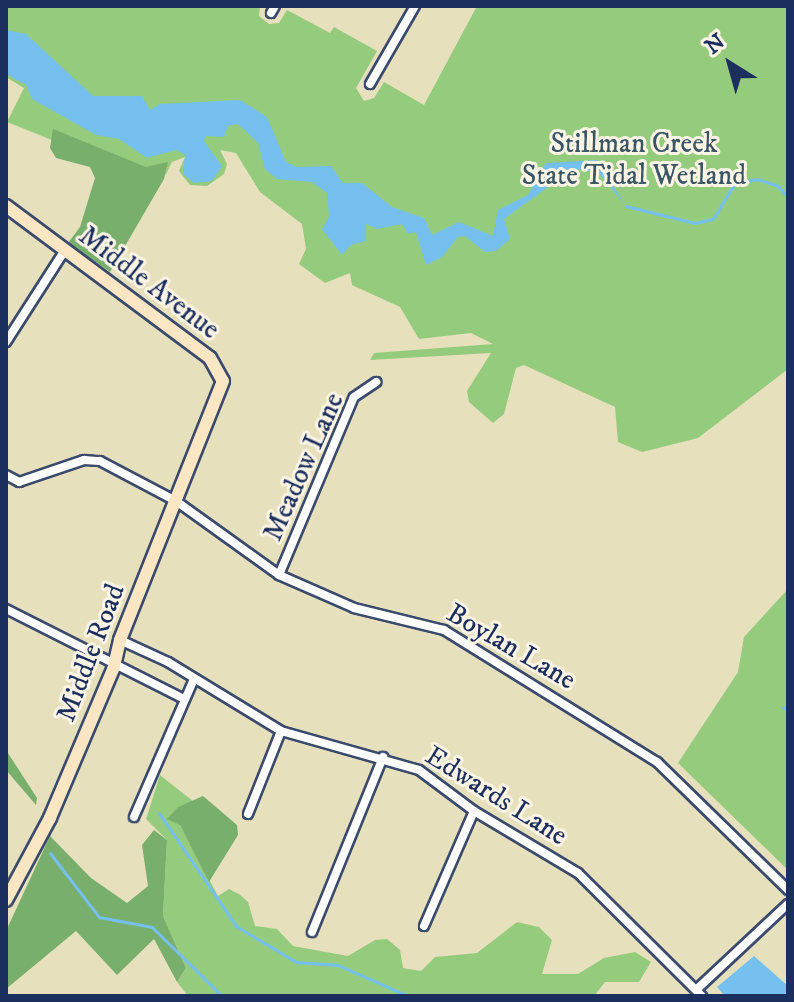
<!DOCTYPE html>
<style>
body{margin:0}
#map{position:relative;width:794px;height:1002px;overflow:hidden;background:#e7e0bd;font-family:"IM FELL DW Pica",serif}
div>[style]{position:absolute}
.green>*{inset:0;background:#95cb7d}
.forest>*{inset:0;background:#78af6c}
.water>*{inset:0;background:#76c0ef}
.stream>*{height:3px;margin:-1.5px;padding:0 1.5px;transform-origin:1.5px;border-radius:1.5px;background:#76c0ef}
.roads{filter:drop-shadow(2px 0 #3a4a6c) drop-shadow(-2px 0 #3a4a6c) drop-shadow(0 2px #3a4a6c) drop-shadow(0 -2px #3a4a6c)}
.minor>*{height:8px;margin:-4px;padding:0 4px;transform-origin:4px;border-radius:4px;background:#fff}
.secondary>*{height:12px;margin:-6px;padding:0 6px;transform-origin:6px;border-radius:6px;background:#fbe6c4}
span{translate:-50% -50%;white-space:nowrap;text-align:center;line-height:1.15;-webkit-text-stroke:6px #fcf5e5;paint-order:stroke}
.park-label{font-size:28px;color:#3a5666}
.street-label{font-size:28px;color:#1b2f5e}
.frame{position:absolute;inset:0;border:8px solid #1b2f5e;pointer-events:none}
.north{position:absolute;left:690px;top:24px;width:80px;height:80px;-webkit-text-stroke:6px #fcf5e5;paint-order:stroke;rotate:323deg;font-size:22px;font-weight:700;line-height:32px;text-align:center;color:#1b2f5e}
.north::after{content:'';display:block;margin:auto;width:28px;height:36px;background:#1b2f5e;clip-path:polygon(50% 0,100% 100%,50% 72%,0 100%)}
</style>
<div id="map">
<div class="green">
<div style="clip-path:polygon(6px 6px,260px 6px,259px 16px,269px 24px,279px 23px,287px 10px,330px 33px,334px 27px,377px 51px,356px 88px,364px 101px,374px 98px,384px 82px,424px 105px,477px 6px,788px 6px,788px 369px,698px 438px,642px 452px,618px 442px,615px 407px,524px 365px,516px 368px,504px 414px,493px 423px,469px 402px,467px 391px,491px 353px,370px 360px,374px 353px,493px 344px,471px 333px,419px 339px,400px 307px,352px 285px,350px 273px,325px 283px,299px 264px,306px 249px,302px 224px,260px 192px,236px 153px,220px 150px,227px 164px,224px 174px,207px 186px,190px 185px,179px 171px,185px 157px,172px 162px,166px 174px,102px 160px,7px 122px,24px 88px,6px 77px)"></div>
<div style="clip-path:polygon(788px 589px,788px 870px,678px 763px,738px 672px,744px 637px)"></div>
<div style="clip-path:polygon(160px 775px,194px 802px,178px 807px,180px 825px,218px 896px,229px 889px,239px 894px,248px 902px,255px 926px,277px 929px,293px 946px,348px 956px,375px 940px,387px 939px,400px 950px,403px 968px,421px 971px,435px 957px,477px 953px,517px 922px,539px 927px,552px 940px,542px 974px,578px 974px,604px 958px,635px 952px,651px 962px,639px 982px,605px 982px,594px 996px,188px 996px,177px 982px,186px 968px,163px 916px,167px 840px,146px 819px)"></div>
</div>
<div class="forest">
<div style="clip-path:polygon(53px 129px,146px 167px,168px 162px,164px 179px,110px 272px,68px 243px,80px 227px,95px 178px,90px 167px,56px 158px,50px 148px)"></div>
<div style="clip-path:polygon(6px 750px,37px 798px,36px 805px,6px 770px)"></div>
<div style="clip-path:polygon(203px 796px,237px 825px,238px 835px,209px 882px,180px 825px,167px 819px,178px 807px)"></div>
<div style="clip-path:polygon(154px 830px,167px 840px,163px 916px,186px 968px,177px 982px,154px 939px,117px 975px,76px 931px,6px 989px,6px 931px,50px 836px,91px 878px,127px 903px,148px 886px,142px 845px)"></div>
</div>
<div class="water">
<div style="clip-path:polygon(6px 30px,26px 34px,93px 96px,142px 96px,150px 110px,160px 104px,240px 100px,267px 117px,286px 162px,297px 167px,331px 166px,343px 183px,362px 183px,392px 207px,424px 218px,432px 235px,459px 222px,493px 236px,498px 210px,528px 195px,546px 163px,597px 160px,626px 206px,598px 172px,573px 169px,504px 219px,510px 239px,496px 251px,485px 252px,465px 236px,458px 237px,442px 257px,426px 265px,416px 232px,408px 234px,402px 224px,377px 229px,366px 224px,366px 241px,351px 245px,342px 255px,322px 229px,329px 217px,327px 193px,312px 182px,277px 179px,265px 169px,258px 143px,238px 124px,228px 126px,224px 137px,206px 136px,204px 141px,222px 166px,212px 181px,194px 183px,183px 174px,185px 155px,176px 150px,147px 158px,119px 139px,96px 135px,32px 99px,26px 85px,6px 74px)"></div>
<div style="clip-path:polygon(754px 956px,788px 986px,788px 996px,725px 996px,717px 987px)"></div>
</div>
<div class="stream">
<div style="left:626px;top:206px;width:71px;rotate:13.8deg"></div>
<div style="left:695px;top:223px;width:18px;rotate:-13deg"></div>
<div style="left:713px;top:219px;width:42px;rotate:-58.6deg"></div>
<div style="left:735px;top:183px;width:22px;rotate:-10deg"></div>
<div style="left:757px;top:179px;width:22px;rotate:18deg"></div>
<div style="left:778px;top:186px;width:16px;rotate:50deg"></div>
<div style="left:783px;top:708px;width:5px;rotate:-11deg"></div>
<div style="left:159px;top:813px;width:137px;rotate:55.7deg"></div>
<div style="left:236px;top:926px;width:70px;rotate:31deg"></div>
<div style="left:296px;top:962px;width:42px;rotate:4.1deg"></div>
<div style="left:338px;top:965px;width:77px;rotate:23.9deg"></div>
<div style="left:50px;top:853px;width:81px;rotate:52.6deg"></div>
<div style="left:99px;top:917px;width:54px;rotate:10.7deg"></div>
<div style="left:152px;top:927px;width:98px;rotate:44.6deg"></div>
</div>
<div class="roads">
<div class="minor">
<div style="left:271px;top:13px;width:8px;rotate:-60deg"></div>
<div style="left:370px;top:84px;width:90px;rotate:-60deg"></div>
<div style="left:6px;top:342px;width:109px;rotate:-57.3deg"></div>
<div style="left:6px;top:475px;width:15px;rotate:28deg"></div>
<div style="left:19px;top:482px;width:69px;rotate:-18.7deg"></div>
<div style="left:84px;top:460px;width:16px;rotate:4deg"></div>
<div style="left:100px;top:461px;width:86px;rotate:27.8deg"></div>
<div style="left:176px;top:501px;width:127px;rotate:35.7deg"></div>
<div style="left:279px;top:575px;width:82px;rotate:23.7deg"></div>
<div style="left:354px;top:608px;width:93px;rotate:13.7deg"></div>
<div style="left:444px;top:630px;width:251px;rotate:31.8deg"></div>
<div style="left:657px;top:762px;width:183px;rotate:44.3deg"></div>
<div style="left:279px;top:575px;width:193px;rotate:-67.2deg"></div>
<div style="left:354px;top:397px;width:27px;rotate:-34deg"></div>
<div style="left:6px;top:609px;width:199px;rotate:26.8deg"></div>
<div style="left:120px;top:640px;width:53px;rotate:24.6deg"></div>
<div style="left:168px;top:662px;width:132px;rotate:31.4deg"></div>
<div style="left:281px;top:731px;width:143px;rotate:15.8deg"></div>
<div style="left:419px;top:770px;width:69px;rotate:36.7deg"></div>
<div style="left:474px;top:811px;width:121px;rotate:30.8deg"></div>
<div style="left:578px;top:873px;width:175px;rotate:44.8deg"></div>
<div style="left:248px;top:814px;width:89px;rotate:-68.3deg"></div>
<div style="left:134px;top:817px;width:150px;rotate:-66.5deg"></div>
<div style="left:424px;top:926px;width:125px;rotate:-66.5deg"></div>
<div style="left:312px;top:932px;width:189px;rotate:-67.9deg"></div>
<div style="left:696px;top:990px;width:126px;rotate:-43.1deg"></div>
</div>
<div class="secondary">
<div style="left:6px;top:206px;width:254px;rotate:36.7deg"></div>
<div style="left:210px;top:358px;width:26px;rotate:61deg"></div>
<div style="left:223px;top:381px;width:279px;rotate:111.7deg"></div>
<div style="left:120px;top:640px;width:28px;rotate:103deg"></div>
<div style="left:114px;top:667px;width:164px;rotate:113deg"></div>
<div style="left:50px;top:818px;width:93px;rotate:118.2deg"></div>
</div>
</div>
<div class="park-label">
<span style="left:634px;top:160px">Stillman Creek<br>State Tidal Wetland</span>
</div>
<div class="street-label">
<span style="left:149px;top:283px;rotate:37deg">Middle Avenue</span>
<span style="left:304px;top:467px;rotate:-66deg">Meadow Lane</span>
<span style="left:511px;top:647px;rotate:30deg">Boylan Lane</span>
<span style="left:91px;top:653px;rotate:-69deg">Middle Road</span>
<span style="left:496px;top:796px;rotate:32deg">Edwards Lane</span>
</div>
<div class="frame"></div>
<div class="north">N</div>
</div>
